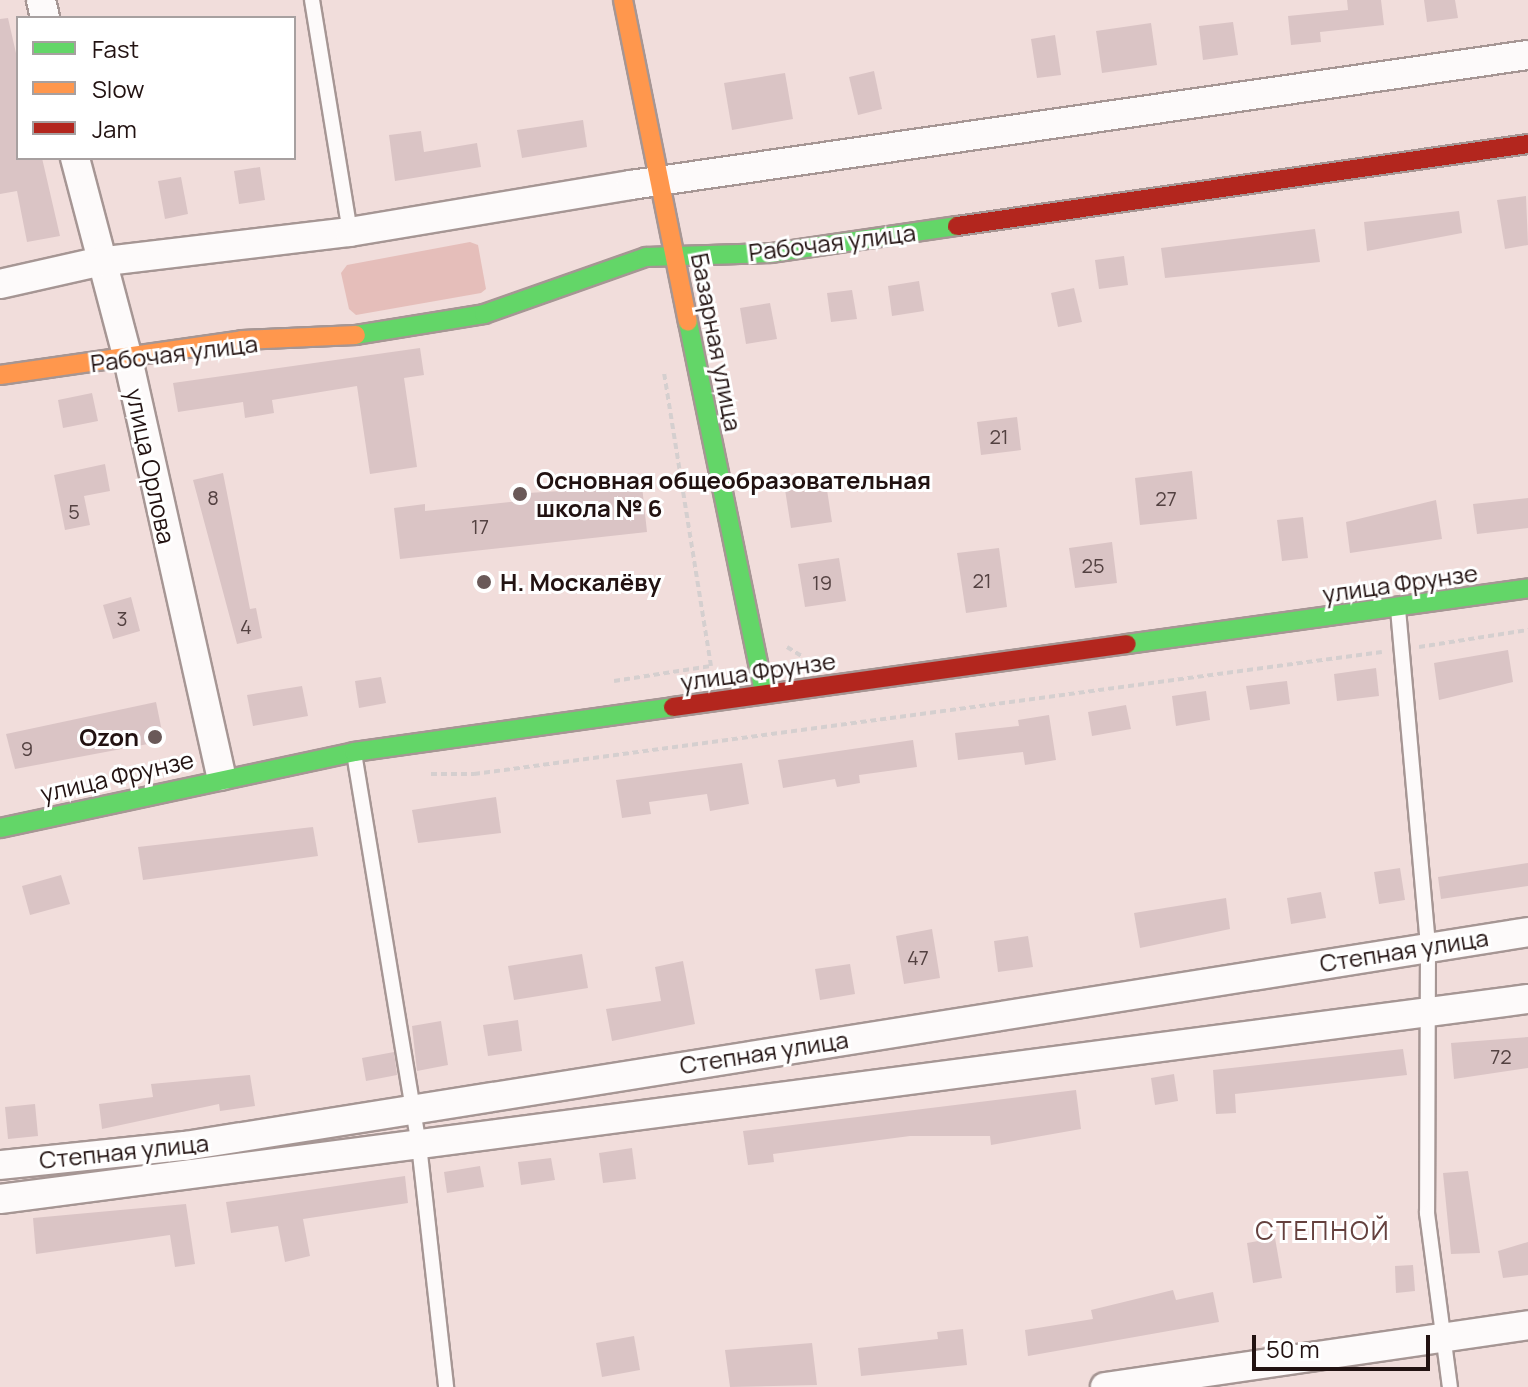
<!DOCTYPE html>
<meta charset="utf-8">
<style>
body{margin:0}
#map{position:relative;width:1528px;height:1387px;overflow:hidden;background:#f1dddb;font-family:Manrope,sans-serif}
div>[style]{position:absolute}
.green>*{inset:0;background:#e5beba}
.building>*{inset:0;background:#dac4c5}
.path>*{height:4px;margin-top:-2px;transform-origin:0;background:repeating-linear-gradient(90deg,#d5cfcf 0 6px,transparent 0 10px)}
.roads{filter:drop-shadow(2px 0 #a69694) drop-shadow(-2px 0 #a69694) drop-shadow(0 2px #a69694) drop-shadow(0 -2px #a69694)}
.lane>*{height:14px;margin:-7px;padding:0 7px;transform-origin:7px;border-radius:7px;background:#fdfafa}
.street>*{height:28px;margin:-14px;padding:0 14px;transform-origin:14px;border-radius:14px;background:#fdfafa}
.fast>*{height:18px;margin:-9px;padding:0 9px;transform-origin:9px;border-radius:9px;background:#63d668}
.slow>*{height:18px;margin:-9px;padding:0 9px;transform-origin:9px;border-radius:9px;background:#ff974d}
.jam>*{height:18px;margin:-9px;padding:0 9px;transform-origin:9px;border-radius:9px;background:#b3261e}
.dots>*{width:22px;height:22px;translate:-50% -50%;box-sizing:border-box;border:4px solid #fff;border-radius:50%}
span{translate:-50% -50%;white-space:nowrap;text-align:center;line-height:1.15;-webkit-text-stroke:6px #fff;paint-order:stroke}
.number-label{font-size:20px;color:#534141}
.number-label span{-webkit-text-stroke-width:0}
.street-label{font-size:24px;color:#221211}
.poi-label{font-size:24px;color:#221211;font-weight:700}
.left{translate:0 -50%;text-align:left}
.right{translate:-100% -50%;text-align:right}
.neighbourhood-label{font-size:26px;color:#65413e;letter-spacing:2px}
.legend{position:absolute;left:16px;top:16px;width:280px;height:144px;box-sizing:border-box;background:#fff;border:2px solid #a7a0a0;margin:0;padding:10px 14px;list-style:none;font-size:24px;color:#221211}
.legend li{display:flex;align-items:center;gap:16px;height:40px}
.legend b{width:40px;border:2px solid #a7a0a0}
.scale{position:absolute;left:1252px;top:1335px;width:178px;height:36px;box-sizing:border-box;border:4px solid #221211;border-top:0;padding-left:10px;font-size:24px;line-height:28px;white-space:nowrap;color:#221211;-webkit-text-stroke:6px #fff;paint-order:stroke}
</style>
<div id="map">
<div class="green">
<div style="clip-path:polygon(470px 242px,478px 245px,486px 289px,481px 293px,356px 315px,349px 309px,341px 273px,347px 265px)"></div>
</div>
<div class="building">
<div style="clip-path:polygon(1347px 0,1381px 0,1384px 25px,1320px 32px,1321px 42px,1291px 45px,1288px 16px,1348px 10px)"></div>
<div style="clip-path:polygon(1424px 0,1455px 0,1458px 18px,1427px 22px)"></div>
<div style="clip-path:polygon(8px 18px,18px 62px,18px 158px,42px 158px,60px 236px,27px 242px,17px 191px,0 194px,0 19px)"></div>
<div style="clip-path:polygon(1233px 22px,1238px 55px,1203px 60px,1199px 26px)"></div>
<div style="clip-path:polygon(1151px 23px,1157px 65px,1102px 73px,1096px 31px)"></div>
<div style="clip-path:polygon(1055px 35px,1061px 75px,1037px 78px,1031px 39px)"></div>
<div style="clip-path:polygon(874px 71px,882px 109px,858px 115px,849px 77px)"></div>
<div style="clip-path:polygon(785px 73px,793px 119px,732px 130px,724px 83px)"></div>
<div style="clip-path:polygon(583px 120px,587px 147px,522px 158px,517px 130px)"></div>
<div style="clip-path:polygon(421px 131px,424px 152px,477px 143px,481px 167px,395px 181px,389px 135px)"></div>
<div style="clip-path:polygon(260px 167px,265px 200px,239px 204px,234px 171px)"></div>
<div style="clip-path:polygon(181px 177px,188px 214px,165px 219px,158px 181px)"></div>
<div style="clip-path:polygon(1526px 196px,1528px 245px,1505px 249px,1497px 200px)"></div>
<div style="clip-path:polygon(1459px 211px,1462px 233px,1367px 251px,1364px 222px)"></div>
<div style="clip-path:polygon(1315px 229px,1320px 262px,1165px 278px,1161px 248px)"></div>
<div style="clip-path:polygon(1124px 256px,1128px 285px,1099px 289px,1095px 260px)"></div>
<div style="clip-path:polygon(919px 281px,924px 311px,892px 316px,888px 286px)"></div>
<div style="clip-path:polygon(1074px 288px,1082px 322px,1058px 327px,1051px 293px)"></div>
<div style="clip-path:polygon(852px 290px,857px 319px,831px 322px,827px 293px)"></div>
<div style="clip-path:polygon(770px 303px,777px 339px,746px 344px,740px 308px)"></div>
<div style="clip-path:polygon(420px 348px,424px 375px,404px 378px,417px 467px,370px 474px,357px 386px,272px 400px,274px 413px,245px 418px,243px 402px,178px 412px,173px 383px)"></div>
<div style="clip-path:polygon(92px 393px,98px 421px,63px 428px,58px 400px)"></div>
<div style="clip-path:polygon(1017px 417px,1021px 450px,981px 455px,977px 422px)"></div>
<div style="clip-path:polygon(105px 464px,110px 491px,84px 496px,90px 525px,65px 530px,54px 475px)"></div>
<div style="clip-path:polygon(1192px 471px,1197px 519px,1140px 525px,1135px 478px)"></div>
<div style="clip-path:polygon(223px 473px,250px 609px,256px 608px,262px 638px,237px 644px,193px 480px)"></div>
<div style="clip-path:polygon(825px 477px,832px 522px,791px 528px,784px 483px)"></div>
<div style="clip-path:polygon(642px 486px,647px 532px,400px 559px,394px 508px,425px 504px,425px 511px,529px 500px,528px 493px)"></div>
<div style="clip-path:polygon(1528px 498px,1528px 528px,1477px 534px,1473px 504px)"></div>
<div style="clip-path:polygon(1436px 500px,1442px 539px,1350px 553px,1346px 522px)"></div>
<div style="clip-path:polygon(1303px 517px,1308px 558px,1282px 561px,1277px 520px)"></div>
<div style="clip-path:polygon(1112px 542px,1117px 583px,1075px 588px,1069px 548px)"></div>
<div style="clip-path:polygon(999px 548px,1007px 607px,966px 613px,957px 553px)"></div>
<div style="clip-path:polygon(839px 558px,846px 601px,805px 607px,798px 564px)"></div>
<div style="clip-path:polygon(131px 597px,140px 631px,113px 639px,103px 605px)"></div>
<div style="clip-path:polygon(1508px 650px,1513px 682px,1439px 700px,1434px 663px)"></div>
<div style="clip-path:polygon(1376px 668px,1379px 696px,1337px 701px,1334px 674px)"></div>
<div style="clip-path:polygon(381px 677px,386px 703px,359px 708px,355px 681px)"></div>
<div style="clip-path:polygon(1287px 681px,1290px 704px,1250px 710px,1246px 686px)"></div>
<div style="clip-path:polygon(302px 686px,308px 716px,253px 726px,247px 695px)"></div>
<div style="clip-path:polygon(1206px 691px,1210px 720px,1176px 726px,1172px 696px)"></div>
<div style="clip-path:polygon(156px 702px,164px 741px,15px 769px,6px 734px)"></div>
<div style="clip-path:polygon(1126px 705px,1131px 729px,1092px 736px,1088px 712px)"></div>
<div style="clip-path:polygon(1049px 715px,1056px 760px,1025px 765px,1023px 752px,958px 760px,955px 733px,1019px 726px,1018px 720px)"></div>
<div style="clip-path:polygon(913px 740px,917px 767px,859px 775px,860px 783px,837px 787px,835px 779px,783px 788px,778px 760px)"></div>
<div style="clip-path:polygon(742px 763px,749px 804px,710px 811px,707px 794px,649px 802px,651px 814px,622px 818px,616px 780px)"></div>
<div style="clip-path:polygon(496px 797px,501px 833px,418px 843px,412px 810px)"></div>
<div style="clip-path:polygon(313px 827px,318px 856px,143px 880px,138px 847px)"></div>
<div style="clip-path:polygon(1528px 863px,1528px 886px,1441px 899px,1438px 877px)"></div>
<div style="clip-path:polygon(1400px 868px,1405px 900px,1379px 904px,1374px 872px)"></div>
<div style="clip-path:polygon(61px 875px,70px 904px,30px 915px,22px 886px)"></div>
<div style="clip-path:polygon(1321px 892px,1326px 918px,1291px 924px,1287px 898px)"></div>
<div style="clip-path:polygon(1226px 898px,1230px 929px,1140px 948px,1134px 913px)"></div>
<div style="clip-path:polygon(932px 929px,940px 978px,904px 984px,896px 936px)"></div>
<div style="clip-path:polygon(1028px 936px,1033px 967px,998px 972px,994px 941px)"></div>
<div style="clip-path:polygon(582px 954px,588px 988px,514px 1000px,508px 966px)"></div>
<div style="clip-path:polygon(683px 961px,695px 1024px,612px 1041px,606px 1009px,661px 1001px,655px 967px)"></div>
<div style="clip-path:polygon(850px 964px,855px 994px,820px 1000px,815px 969px)"></div>
<div style="clip-path:polygon(518px 1020px,522px 1051px,488px 1056px,483px 1025px)"></div>
<div style="clip-path:polygon(441px 1021px,448px 1065px,417px 1071px,412px 1026px)"></div>
<div style="clip-path:polygon(1528px 1037px,1528px 1068px,1454px 1079px,1451px 1043px)"></div>
<div style="clip-path:polygon(1403px 1049px,1407px 1075px,1235px 1094px,1236px 1113px,1216px 1114px,1213px 1070px)"></div>
<div style="clip-path:polygon(394px 1052px,397px 1075px,366px 1081px,362px 1058px)"></div>
<div style="clip-path:polygon(1174px 1074px,1178px 1101px,1155px 1105px,1151px 1078px)"></div>
<div style="clip-path:polygon(250px 1075px,255px 1106px,220px 1111px,219px 1104px,102px 1129px,99px 1104px,153px 1097px,151px 1084px)"></div>
<div style="clip-path:polygon(1076px 1090px,1081px 1129px,991px 1145px,990px 1136px,910px 1136px,773px 1154px,774px 1162px,748px 1165px,743px 1131px)"></div>
<div style="clip-path:polygon(35px 1104px,38px 1136px,8px 1139px,5px 1107px)"></div>
<div style="clip-path:polygon(632px 1148px,636px 1179px,603px 1183px,599px 1153px)"></div>
<div style="clip-path:polygon(551px 1158px,555px 1180px,521px 1185px,518px 1162px)"></div>
<div style="clip-path:polygon(480px 1166px,484px 1187px,447px 1193px,444px 1172px)"></div>
<div style="clip-path:polygon(1468px 1171px,1480px 1253px,1451px 1254px,1443px 1173px)"></div>
<div style="clip-path:polygon(405px 1176px,408px 1203px,303px 1219px,310px 1256px,285px 1262px,278px 1226px,231px 1233px,226px 1202px)"></div>
<div style="clip-path:polygon(186px 1204px,195px 1264px,175px 1267px,170px 1235px,36px 1254px,33px 1218px)"></div>
<div style="clip-path:polygon(1275px 1238px,1282px 1278px,1253px 1283px,1247px 1243px)"></div>
<div style="clip-path:polygon(1528px 1242px,1528px 1275px,1503px 1278px,1498px 1251px)"></div>
<div style="clip-path:polygon(1413px 1265px,1415px 1291px,1396px 1293px,1395px 1266px)"></div>
<div style="clip-path:polygon(1173px 1290px,1176px 1300px,1213px 1292px,1219px 1322px,1028px 1356px,1025px 1330px,1093px 1319px,1091px 1310px)"></div>
<div style="clip-path:polygon(963px 1329px,967px 1365px,861px 1376px,858px 1348px,938px 1339px,937px 1332px)"></div>
<div style="clip-path:polygon(634px 1336px,640px 1370px,602px 1377px,596px 1343px)"></div>
<div style="clip-path:polygon(812px 1343px,817px 1385px,730px 1387px,725px 1350px)"></div>
</div>
<div class="path">
<div style="left:787px;top:647px;width:19px;rotate:32deg"></div>
<div style="left:1419px;top:647px;width:110px;rotate:-8.9deg"></div>
<div style="left:614px;top:681px;width:98px;rotate:-8.8deg"></div>
<div style="left:711px;top:666px;width:297px;rotate:-99.1deg"></div>
<div style="left:431px;top:774px;width:43px"></div>
<div style="left:474px;top:774px;width:916px;rotate:-7.65deg"></div>
</div>
<div class="roads">
<div class="lane">
<div style="left:312px;top:0;width:235px;rotate:80.7deg"></div>
<div style="left:1398px;top:609px;width:338px;rotate:84.9deg"></div>
<div style="left:1428px;top:946px;width:267px;rotate:90.2deg"></div>
<div style="left:1427px;top:1213px;width:176px;rotate:82.5deg"></div>
<div style="left:354px;top:753px;width:397px;rotate:80.6deg"></div>
<div style="left:419px;top:1145px;width:244px;rotate:83.6deg"></div>
</div>
<div class="street">
<div style="left:41px;top:0;width:18px;rotate:77deg"></div>
<div style="left:75px;top:158px;width:208px;rotate:75.2deg"></div>
<div style="left:128px;top:359px;width:427px;rotate:77.4deg"></div>
<div style="left:0;top:284px;width:100px;rotate:-12.7deg"></div>
<div style="left:98px;top:262px;width:254px;rotate:-6.8deg"></div>
<div style="left:350px;top:232px;width:285px;rotate:-9.5deg"></div>
<div style="left:631px;top:185px;width:906px;rotate:-8.25deg"></div>
<div style="left:0;top:1165px;width:186px;rotate:-5.9deg"></div>
<div style="left:185px;top:1146px;width:1360px;rotate:-9.05deg"></div>
<div style="left:0;top:1199px;width:1541px;rotate:-7.46deg"></div>
<div style="left:1105px;top:1387px;width:428px;rotate:-8.3deg"></div>
</div>
<div class="fast">
<div style="left:688px;top:322px;width:379px;rotate:78.4deg"></div>
<div style="left:356px;top:335px;width:130px;rotate:-9.3deg"></div>
<div style="left:484px;top:314px;width:172px;rotate:-19.4deg"></div>
<div style="left:646px;top:257px;width:125px;rotate:-1.8deg"></div>
<div style="left:771px;top:253px;width:188px;rotate:-8.3deg"></div>
<div style="left:1127px;top:644px;width:405px;rotate:-7.9deg"></div>
<div style="left:0;top:828px;width:362px;rotate:-12.1deg"></div>
<div style="left:354px;top:752px;width:322px;rotate:-8deg"></div>
</div>
<div class="slow">
<div style="left:623px;top:0;width:328px;rotate:78.6deg"></div>
<div style="left:0;top:375px;width:245px;rotate:-8.2deg"></div>
<div style="left:242px;top:340px;width:114px;rotate:-2.5deg"></div>
</div>
<div class="jam">
<div style="left:957px;top:226px;width:577px;rotate:-8.17deg"></div>
<div style="left:673px;top:707px;width:458px;rotate:-7.9deg"></div>
</div>
</div>
<div class="dots">
<div style="left:520px;top:494px;background:#6a5958"></div>
<div style="left:484px;top:582px;background:#6a5958"></div>
<div style="left:155px;top:737px;background:#6a5958"></div>
</div>
<div class="number-label">
<span style="left:999px;top:436px">21</span>
<span style="left:213px;top:497px">8</span>
<span style="left:1166px;top:498px">27</span>
<span style="left:74px;top:511px">5</span>
<span style="left:480px;top:526px">17</span>
<span style="left:1093px;top:565px">25</span>
<span style="left:982px;top:580px">21</span>
<span style="left:822px;top:582px">19</span>
<span style="left:122px;top:618px">3</span>
<span style="left:246px;top:626px">4</span>
<span style="left:27px;top:748px">9</span>
<span style="left:918px;top:957px">47</span>
<span style="left:1501px;top:1056px">72</span>
</div>
<div class="street-label">
<span style="left:832px;top:242px;rotate:-7deg">Рабочая улица</span>
<span style="left:717px;top:342px;rotate:79deg">Базарная улица</span>
<span style="left:174px;top:353px;rotate:-7deg">Рабочая улица</span>
<span style="left:151px;top:466px;rotate:78deg">улица Орлова</span>
<span style="left:1400px;top:583px;rotate:-8deg">улица Фрунзе</span>
<span style="left:758px;top:671px;rotate:-8deg">улица Фрунзе</span>
<span style="left:117px;top:776px;rotate:-13deg">улица Фрунзе</span>
<span style="left:1404px;top:950px;rotate:-9deg">Степная улица</span>
<span style="left:764px;top:1052px;rotate:-9deg">Степная улица</span>
<span style="left:124px;top:1151px;rotate:-6deg">Степная улица</span>
</div>
<div class="poi-label">
<span class="left" style="left:536px;top:494px">Основная общеобразовательная<br>школа № 6</span>
<span class="left" style="left:500px;top:582px">Н. Москалёву</span>
<span class="right" style="left:139px;top:737px">Ozon</span>
</div>
<div class="neighbourhood-label">
<span style="left:1323px;top:1231px">СТЕПНОЙ</span>
</div>
<ul class="legend">
<li><b style="height:10px;background:#63d668"></b>Fast</li>
<li><b style="height:10px;background:#ff974d"></b>Slow</li>
<li><b style="height:10px;background:#b3261e"></b>Jam</li>
</ul>
<div class="scale">50 m</div>
</div>
